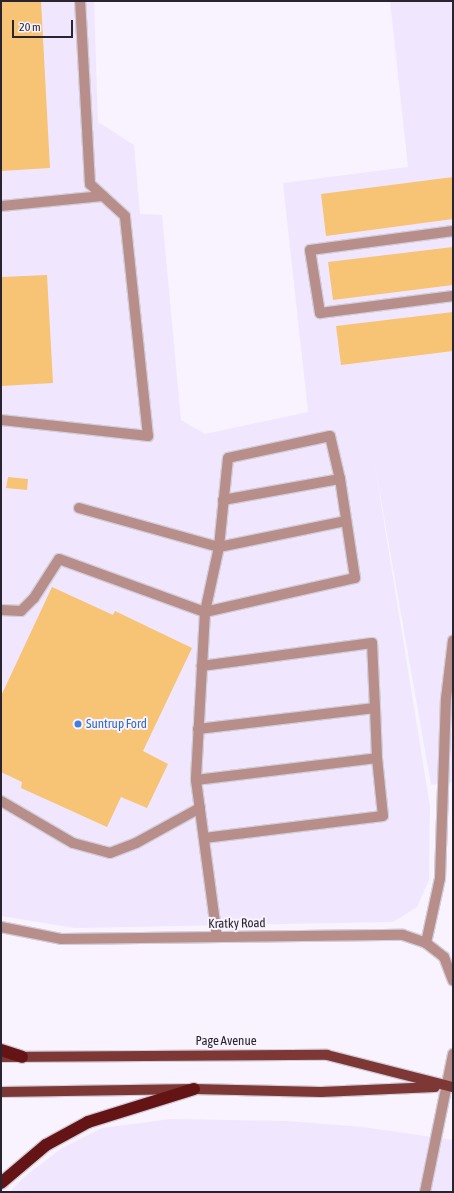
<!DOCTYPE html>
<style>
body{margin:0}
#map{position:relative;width:454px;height:1193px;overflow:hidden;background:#f8f3ff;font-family:"Asap Condensed",sans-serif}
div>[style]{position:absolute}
.built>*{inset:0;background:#f0e7fe}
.building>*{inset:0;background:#f7c374}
.roads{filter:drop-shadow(1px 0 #d3ceda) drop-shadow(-1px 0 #d3ceda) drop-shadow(0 1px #d3ceda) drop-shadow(0 -1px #d3ceda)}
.minor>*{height:10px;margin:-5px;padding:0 5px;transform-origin:5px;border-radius:5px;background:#b88e8a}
.major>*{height:10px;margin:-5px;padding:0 5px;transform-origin:5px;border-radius:5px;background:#7d3835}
.highway>*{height:12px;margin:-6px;padding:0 6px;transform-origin:6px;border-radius:6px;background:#651416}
.dots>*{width:11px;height:11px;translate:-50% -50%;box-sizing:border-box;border:2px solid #f8f3ff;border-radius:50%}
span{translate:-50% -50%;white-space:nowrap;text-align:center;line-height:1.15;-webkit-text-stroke:4px #f8f3ff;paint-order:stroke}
.shop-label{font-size:13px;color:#366cbe}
.left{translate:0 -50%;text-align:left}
.street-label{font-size:13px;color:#29242f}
.frame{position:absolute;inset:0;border:2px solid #29242f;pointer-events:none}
.scale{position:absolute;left:12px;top:20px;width:61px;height:18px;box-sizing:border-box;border:2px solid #29242f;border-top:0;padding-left:5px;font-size:12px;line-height:14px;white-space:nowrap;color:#29242f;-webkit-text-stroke:3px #f8f3ff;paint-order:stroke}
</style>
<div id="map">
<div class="built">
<div style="clip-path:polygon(1px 1px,94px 1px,98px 122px,134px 145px,140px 214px,162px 215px,181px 420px,205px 434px,308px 412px,283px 183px,408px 167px,390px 1px,453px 1px,453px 782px,431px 785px,373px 454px,430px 806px,429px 880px,417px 907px,393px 922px,75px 928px,1px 916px)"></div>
<div style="clip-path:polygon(171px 1119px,287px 1121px,363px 1127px,453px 1140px,453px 1192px,10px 1192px,23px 1178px,62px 1148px,102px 1128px)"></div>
</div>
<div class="building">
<div style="clip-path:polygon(1px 1px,41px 1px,50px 168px,1px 171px)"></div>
<div style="clip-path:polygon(453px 177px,453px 219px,326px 236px,321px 194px)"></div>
<div style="clip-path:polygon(453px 247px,453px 285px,333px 300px,328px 262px)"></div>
<div style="clip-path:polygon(47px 275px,53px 383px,1px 386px,1px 277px)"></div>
<div style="clip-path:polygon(453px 312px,453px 351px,341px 365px,336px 326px)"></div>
<div style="clip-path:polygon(8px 477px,28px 479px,27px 490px,6px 488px)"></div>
<div style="clip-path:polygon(52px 587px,113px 615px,115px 611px,192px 648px,143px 751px,168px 764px,147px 808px,121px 797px,107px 827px,21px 788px,22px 782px,1px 772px,1px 696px)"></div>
</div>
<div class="roads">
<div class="minor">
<div style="left:1px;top:206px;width:102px;rotate:-5.6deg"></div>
<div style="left:453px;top:231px;width:144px;rotate:172.4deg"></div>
<div style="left:310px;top:250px;width:64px;rotate:81deg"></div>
<div style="left:320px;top:313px;width:134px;rotate:-7.3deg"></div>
<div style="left:1px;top:420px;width:148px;rotate:6.2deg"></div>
<div style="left:148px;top:436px;width:221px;rotate:-96deg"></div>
<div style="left:125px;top:216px;width:47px;rotate:-137.6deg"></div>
<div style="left:90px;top:184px;width:183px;rotate:-93.1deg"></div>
<div style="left:223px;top:500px;width:119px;rotate:-10.2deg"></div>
<div style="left:79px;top:508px;width:145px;rotate:15.6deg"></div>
<div style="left:219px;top:547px;width:130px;rotate:-11.6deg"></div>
<div style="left:1px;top:610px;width:20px;rotate:3deg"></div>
<div style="left:21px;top:611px;width:18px;rotate:-45deg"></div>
<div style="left:34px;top:598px;width:46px;rotate:-57.3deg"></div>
<div style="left:59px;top:559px;width:155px;rotate:20deg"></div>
<div style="left:205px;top:612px;width:154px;rotate:-12.8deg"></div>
<div style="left:355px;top:578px;width:100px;rotate:-98.6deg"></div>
<div style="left:340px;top:479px;width:44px;rotate:-103.1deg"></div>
<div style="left:330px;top:436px;width:104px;rotate:167.8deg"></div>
<div style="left:228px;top:458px;width:89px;rotate:95.8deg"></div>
<div style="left:219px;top:547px;width:66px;rotate:102.2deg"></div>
<div style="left:205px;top:612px;width:168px;rotate:93.1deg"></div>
<div style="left:196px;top:780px;width:158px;rotate:82.4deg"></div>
<div style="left:375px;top:708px;width:50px;rotate:87.7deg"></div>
<div style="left:198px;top:729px;width:178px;rotate:-6.8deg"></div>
<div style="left:375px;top:708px;width:65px;rotate:-92.6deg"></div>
<div style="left:372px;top:643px;width:172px;rotate:172.3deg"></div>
<div style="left:196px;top:780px;width:182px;rotate:-6.9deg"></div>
<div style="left:377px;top:758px;width:58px;rotate:84.1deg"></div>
<div style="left:383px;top:816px;width:180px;rotate:173deg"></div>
<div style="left:1px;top:801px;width:83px;rotate:30.3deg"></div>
<div style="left:73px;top:843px;width:38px;rotate:15deg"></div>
<div style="left:110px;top:853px;width:28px;rotate:-21deg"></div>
<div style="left:136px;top:843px;width:73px;rotate:-28.7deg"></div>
<div style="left:1px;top:927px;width:61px;rotate:11.3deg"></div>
<div style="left:61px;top:939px;width:342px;rotate:-0.7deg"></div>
<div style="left:403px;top:935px;width:24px;rotate:19deg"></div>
<div style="left:426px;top:943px;width:23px;rotate:38deg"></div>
<div style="left:444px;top:957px;width:25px;rotate:69deg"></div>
<div style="left:426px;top:943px;width:66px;rotate:-77.8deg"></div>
<div style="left:440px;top:878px;width:179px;rotate:-88.1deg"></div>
<div style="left:446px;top:699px;width:59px;rotate:-83.2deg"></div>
<div style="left:425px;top:1192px;width:141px;rotate:-78.5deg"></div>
</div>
<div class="major">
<div style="left:1px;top:1057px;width:326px;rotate:-0.4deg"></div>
<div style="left:327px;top:1055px;width:130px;rotate:14.3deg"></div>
<div style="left:1px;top:1092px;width:193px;rotate:-0.9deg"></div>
<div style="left:194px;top:1089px;width:127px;rotate:1.4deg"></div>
<div style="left:321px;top:1092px;width:114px;rotate:-2.5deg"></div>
</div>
<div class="highway">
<div style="left:1px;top:1050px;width:22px;rotate:18deg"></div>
<div style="left:1px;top:1183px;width:59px;rotate:-40.2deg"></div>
<div style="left:46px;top:1145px;width:48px;rotate:-28.7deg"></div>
<div style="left:88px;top:1122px;width:111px;rotate:-17.3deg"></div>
</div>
</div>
<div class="dots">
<div style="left:78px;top:724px;background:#3f7fe0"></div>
</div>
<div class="shop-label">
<span class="left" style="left:86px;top:724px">Suntrup Ford</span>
</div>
<div class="street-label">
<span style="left:237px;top:924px;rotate:-1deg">Kratky Road</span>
<span style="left:226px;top:1041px">Page Avenue</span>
</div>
<div class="frame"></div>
<div class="scale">20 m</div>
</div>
